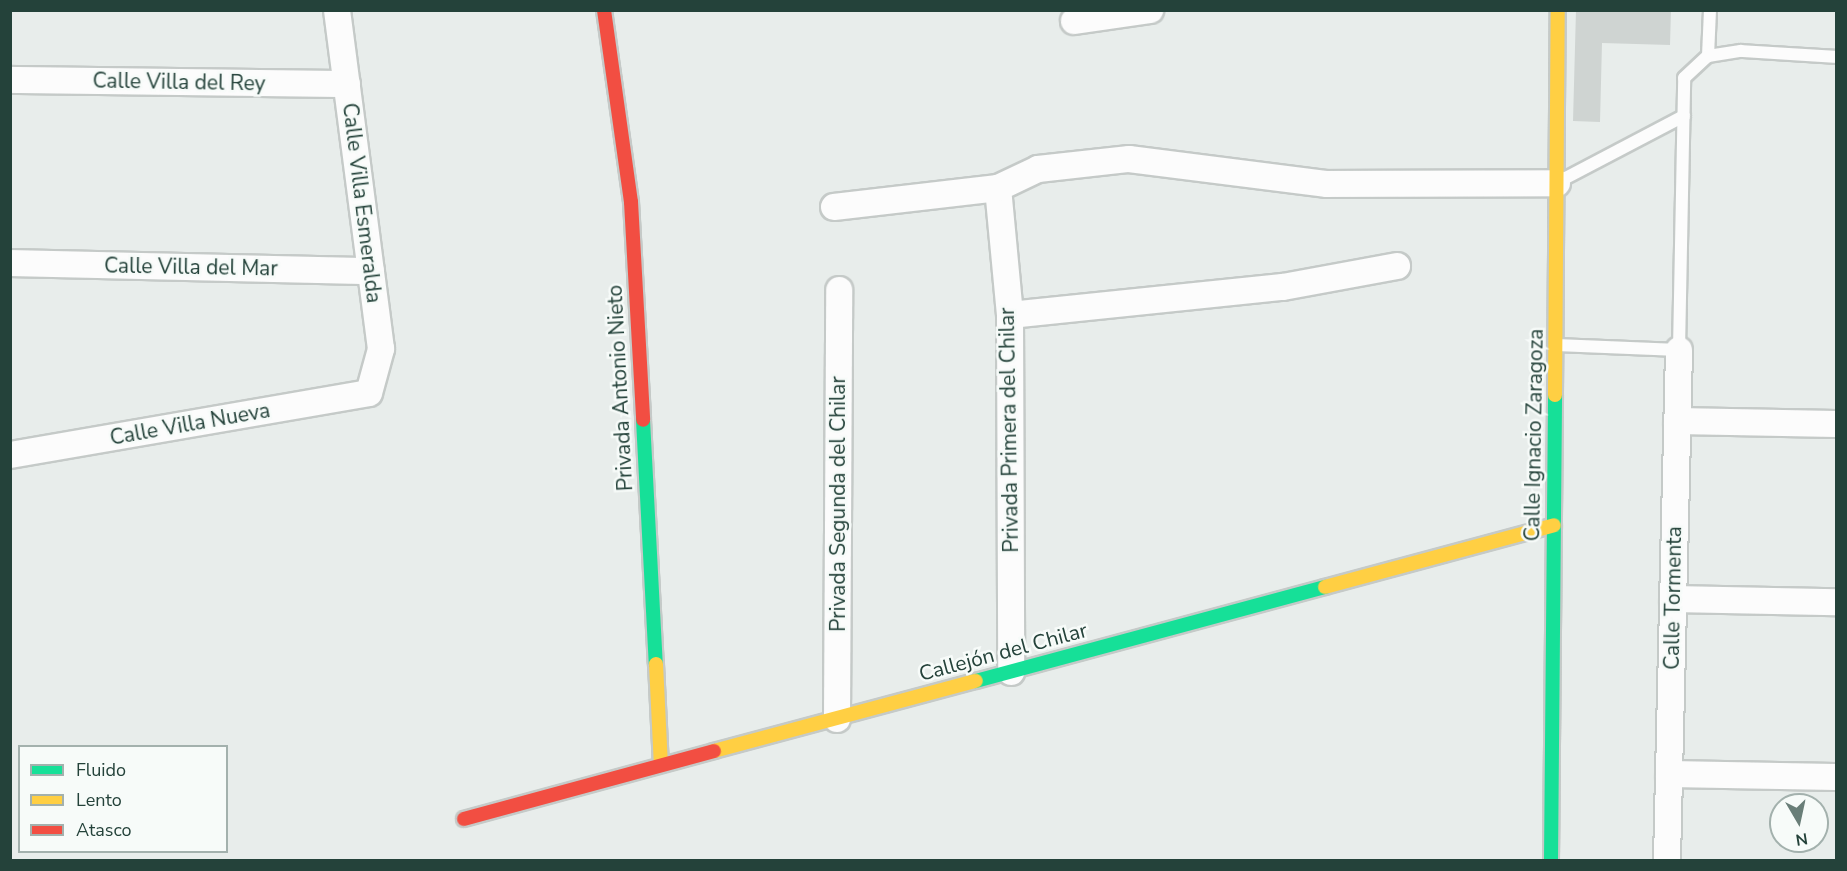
<!DOCTYPE html>
<meta charset="utf-8">
<style>
body{margin:0}
#map{position:relative;width:1847px;height:871px;overflow:hidden;background:#e8edeb;font-family:"Nunito Sans",sans-serif}
div>[style]{position:absolute}
.building>*{inset:0;background:#cfd4d2}
.roads{filter:drop-shadow(2px 0 #c5cac8) drop-shadow(-2px 0 #c5cac8) drop-shadow(0 2px #c5cac8) drop-shadow(0 -2px #c5cac8)}
.lane>*{height:12px;margin:-6px;padding:0 6px;transform-origin:6px;border-radius:6px;background:#fcfcfc}
.street>*{height:26px;margin:-13px;padding:0 13px;transform-origin:13px;border-radius:13px;background:#fcfcfc}
.fast>*{height:14px;margin:-7px;padding:0 7px;transform-origin:7px;border-radius:7px;background:#16e098}
.slow>*{height:14px;margin:-7px;padding:0 7px;transform-origin:7px;border-radius:7px;background:#ffcf43}
.jam>*{height:14px;margin:-7px;padding:0 7px;transform-origin:7px;border-radius:7px;background:#f24e42}
span{translate:-50% -50%;white-space:nowrap;text-align:center;line-height:1.15;-webkit-text-stroke:5px #f7fbf9;paint-order:stroke}
.street-label{font-size:21px;color:#24423a}
.frame{position:absolute;inset:0;border:12px solid #24423a;pointer-events:none}
.legend{position:absolute;left:18px;top:745px;width:210px;height:108px;box-sizing:border-box;background:#f7fbf9;border:2px solid #a3b1ad;margin:0;padding:8px 10px;list-style:none;font-size:18px;color:#24423a}
.legend li{display:flex;align-items:center;gap:12px;height:30px}
.legend b{width:30px;border:2px solid #a3b1ad}
.north{position:absolute;left:1769px;top:793px;width:60px;height:60px;box-sizing:border-box;background:#f7fbf9;border:2px solid #a3b1ad;border-radius:50%;rotate:171deg;font-size:16px;font-weight:700;line-height:24px;text-align:center;color:#24423a}
.north::after{content:'';display:block;margin:auto;width:21px;height:27px;background:#697e78;clip-path:polygon(50% 0,100% 100%,50% 72%,0 100%)}
</style>
<div id="map">
<div class="building">
<div style="clip-path:polygon(1576px 10px,1671px 10px,1670px 45px,1602px 43px,1600px 122px,1573px 121px)"></div>
</div>
<div class="roads">
<div class="lane">
<div style="left:1708px;top:56px;width:46px;rotate:-87.5deg"></div>
<div style="left:1560px;top:181px;width:140px;rotate:-27.7deg"></div>
<div style="left:1556px;top:345px;width:123px;rotate:2.3deg"></div>
<div style="left:1679px;top:350px;width:272px;rotate:-88.9deg"></div>
<div style="left:1684px;top:78px;width:33px;rotate:-43deg"></div>
<div style="left:1708px;top:56px;width:33px;rotate:-9deg"></div>
<div style="left:1741px;top:51px;width:95px;rotate:3.6deg"></div>
</div>
<div class="street">
<div style="left:1074px;top:21px;width:77px;rotate:-8.2deg"></div>
<div style="left:10px;top:80px;width:337px;rotate:0.7deg"></div>
<div style="left:998px;top:188px;width:128px;rotate:84.6deg"></div>
<div style="left:1010px;top:315px;width:357px;rotate:89.8deg"></div>
<div style="left:834px;top:207px;width:165px;rotate:-6.6deg"></div>
<div style="left:998px;top:188px;width:44px;rotate:-25.4deg"></div>
<div style="left:1038px;top:169px;width:92px;rotate:-6.3deg"></div>
<div style="left:1129px;top:159px;width:200px;rotate:7.2deg"></div>
<div style="left:1327px;top:184px;width:230px;rotate:-0.2deg"></div>
<div style="left:10px;top:263px;width:361px;rotate:1.3deg"></div>
<div style="left:1010px;top:315px;width:274px;rotate:-5.9deg"></div>
<div style="left:1283px;top:287px;width:116px;rotate:-10.4deg"></div>
<div style="left:1677px;top:421px;width:159px;rotate:1.1deg"></div>
<div style="left:10px;top:455px;width:364px;rotate:-9.8deg"></div>
<div style="left:369px;top:393px;width:46px;rotate:-74.7deg"></div>
<div style="left:381px;top:349px;width:342px;rotate:-97.4deg"></div>
<div style="left:1673px;top:599px;width:163px;rotate:1.1deg"></div>
<div style="left:837px;top:719px;width:429px;rotate:-89.7deg"></div>
<div style="left:1669px;top:774px;width:167px;rotate:1deg"></div>
<div style="left:1667px;top:860px;width:510px;rotate:-88.65deg"></div>
</div>
<div class="fast">
<div style="left:643px;top:420px;width:244px;rotate:87deg"></div>
<div style="left:976px;top:681px;width:361px;rotate:-15.1deg"></div>
<div style="left:1551px;top:860px;width:465px;rotate:-89.5deg"></div>
</div>
<div class="slow">
<div style="left:1555px;top:395px;width:385px;rotate:-89.6deg"></div>
<div style="left:1325px;top:587px;width:237px;rotate:-15.1deg"></div>
<div style="left:656px;top:664px;width:101px;rotate:87.2deg"></div>
<div style="left:714px;top:751px;width:271px;rotate:-15deg"></div>
</div>
<div class="jam">
<div style="left:604px;top:10px;width:194px;rotate:82deg"></div>
<div style="left:631px;top:202px;width:218px;rotate:86.8deg"></div>
<div style="left:464px;top:819px;width:259px;rotate:-15.2deg"></div>
</div>
</div>
<div class="street-label">
<span style="left:179px;top:82px;rotate:1deg">Calle Villa del Rey</span>
<span style="left:362px;top:203px;rotate:83deg">Calle Villa Esmeralda</span>
<span style="left:191px;top:267px;rotate:1deg">Calle Villa del Mar</span>
<span style="left:620px;top:388px;rotate:-93deg">Privada Antonio Nieto</span>
<span style="left:190px;top:424px;rotate:-10deg">Calle Villa Nueva</span>
<span style="left:1009px;top:430px;rotate:-91deg">Privada Primera del Chilar</span>
<span style="left:1534px;top:435px;rotate:-89deg">Calle Ignacio Zaragoza</span>
<span style="left:838px;top:504px;rotate:-90deg">Privada Segunda del Chilar</span>
<span style="left:1673px;top:598px;rotate:-89deg">Calle Tormenta</span>
<span style="left:1003px;top:652px;rotate:-15deg">Callejón del Chilar</span>
</div>
<div class="frame"></div>
<ul class="legend">
<li><b style="height:8px;background:#16e098"></b>Fluido</li>
<li><b style="height:8px;background:#ffcf43"></b>Lento</li>
<li><b style="height:8px;background:#f24e42"></b>Atasco</li>
</ul>
<div class="north">N</div>
</div>
